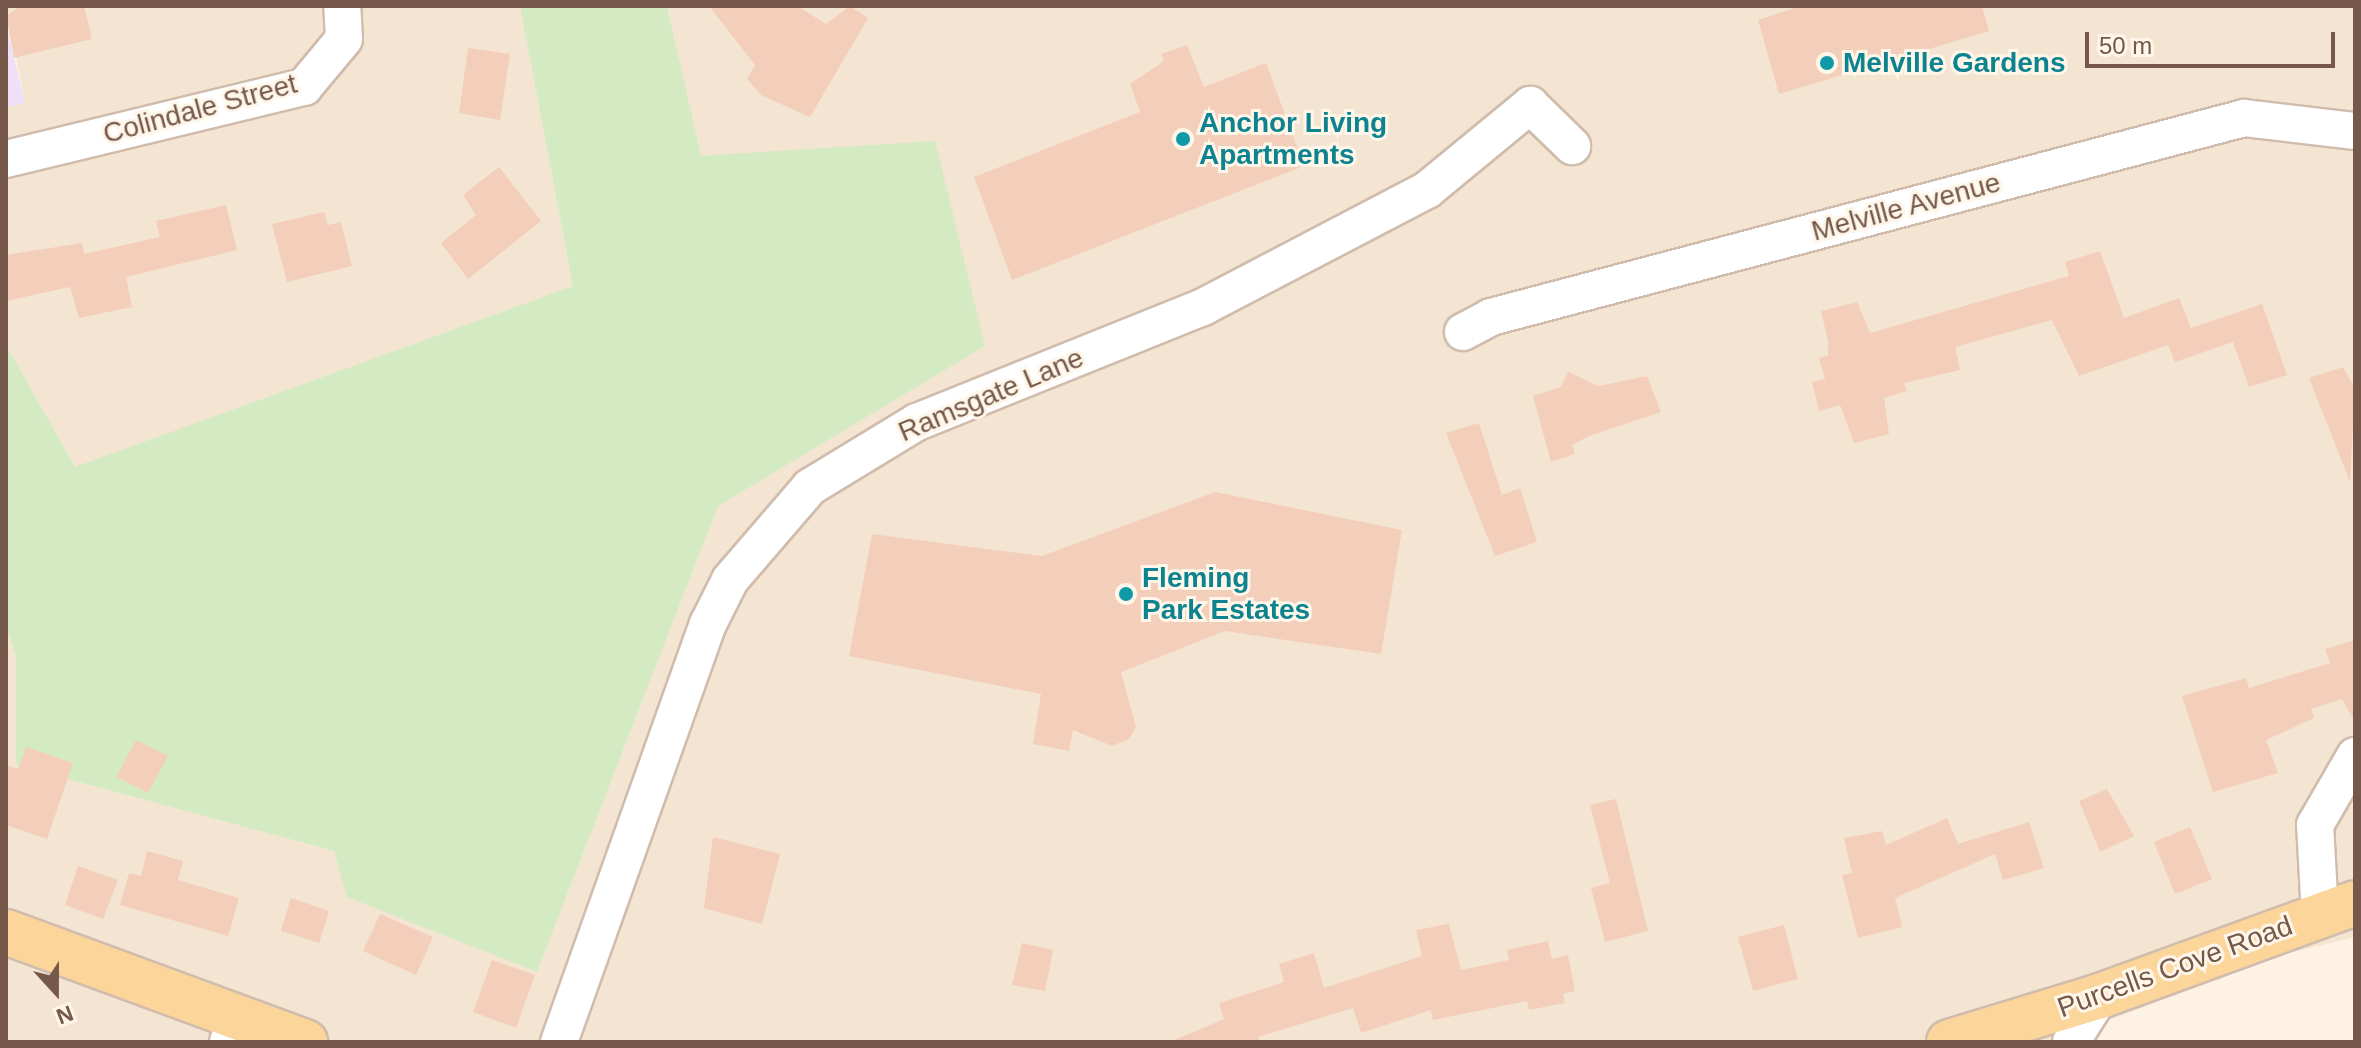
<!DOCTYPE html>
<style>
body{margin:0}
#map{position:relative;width:2361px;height:1048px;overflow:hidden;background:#fdf2e4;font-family:Arial,sans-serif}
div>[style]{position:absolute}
.residential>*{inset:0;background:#f4e4d2}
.education>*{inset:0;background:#efe0f9}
.green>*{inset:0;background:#d3eac2}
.building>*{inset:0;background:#f3cfbb}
.roads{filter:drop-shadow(2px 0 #d0bcad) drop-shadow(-2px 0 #d0bcad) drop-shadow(0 2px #d0bcad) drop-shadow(0 -2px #d0bcad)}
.minor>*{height:36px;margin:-18px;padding:0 18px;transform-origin:18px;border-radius:18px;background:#fff}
.major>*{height:44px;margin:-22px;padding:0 22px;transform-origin:22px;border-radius:22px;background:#fcd59b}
.dots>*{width:22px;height:22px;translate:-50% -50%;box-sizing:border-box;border:4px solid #fff6ea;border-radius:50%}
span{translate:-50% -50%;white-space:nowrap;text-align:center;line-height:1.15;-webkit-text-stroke:6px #fff6ea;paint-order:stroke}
.culture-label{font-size:28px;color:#0d838f;font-weight:700}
.left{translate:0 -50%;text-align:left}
.street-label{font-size:28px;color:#755849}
.frame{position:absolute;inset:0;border:8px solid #755849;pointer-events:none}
.north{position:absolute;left:16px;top:952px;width:80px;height:80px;-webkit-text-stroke:6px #fff6ea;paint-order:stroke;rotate:159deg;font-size:22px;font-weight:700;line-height:32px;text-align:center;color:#755849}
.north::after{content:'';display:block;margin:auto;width:28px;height:36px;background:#755849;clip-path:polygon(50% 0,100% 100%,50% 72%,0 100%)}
.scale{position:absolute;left:2085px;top:32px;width:250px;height:36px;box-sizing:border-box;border:4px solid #755849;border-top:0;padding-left:10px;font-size:24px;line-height:28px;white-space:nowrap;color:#755849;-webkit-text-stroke:6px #fff6ea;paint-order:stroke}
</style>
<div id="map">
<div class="residential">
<div style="clip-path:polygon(6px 6px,520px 6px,573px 286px,75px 468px,6px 345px,6px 108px,25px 103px)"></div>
<div style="clip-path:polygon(667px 6px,2355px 6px,2355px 937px,2289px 953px,2050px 1042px,6px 1042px,6px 625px,16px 657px,16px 765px,334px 851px,537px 972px,718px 506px,985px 346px,701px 157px)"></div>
</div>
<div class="education">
<div style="clip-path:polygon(6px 25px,25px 103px,6px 108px)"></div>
</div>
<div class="green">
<div style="clip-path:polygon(520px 6px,667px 6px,701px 156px,935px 141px,985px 346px,718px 506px,537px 972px,347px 897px,334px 851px,16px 765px,16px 657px,6px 625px,6px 345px,75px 467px,573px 286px)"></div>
</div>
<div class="building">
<div style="clip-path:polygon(21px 6px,84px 6px,92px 39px,14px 58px,6px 16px)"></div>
<div style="clip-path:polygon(709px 6px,797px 6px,826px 24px,850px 6px,868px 18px,810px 117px,761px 95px,747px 79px,755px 65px)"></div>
<div style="clip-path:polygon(1801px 6px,1982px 6px,1989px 31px,1779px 94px,1758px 20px)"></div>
<div style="clip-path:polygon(1187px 45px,1204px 87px,1266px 63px,1304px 166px,1012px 280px,974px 177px,1140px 112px,1130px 84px,1164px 61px,1161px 54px)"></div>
<div style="clip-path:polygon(468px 48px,510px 54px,500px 120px,459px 113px)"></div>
<div style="clip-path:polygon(499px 167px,541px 221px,468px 279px,441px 243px,476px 215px,463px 195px)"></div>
<div style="clip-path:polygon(226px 205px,237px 250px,126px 277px,132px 307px,79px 318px,70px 287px,6px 301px,6px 255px,82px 243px,84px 254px,160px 237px,156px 221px)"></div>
<div style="clip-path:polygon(324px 212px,328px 225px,341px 222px,352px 266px,287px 282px,272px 224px)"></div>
<div style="clip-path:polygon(2100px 251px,2124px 318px,2179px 298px,2191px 328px,2262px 304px,2287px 375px,2249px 387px,2233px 342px,2175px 362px,2168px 345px,2079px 376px,2052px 320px,1955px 347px,1960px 370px,1904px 383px,1907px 391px,1884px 398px,1889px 434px,1854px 443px,1840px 405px,1819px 411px,1812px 382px,1825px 379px,1819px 358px,1828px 356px,1828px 341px,1821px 311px,1857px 302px,1870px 333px,2069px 276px,2065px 262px)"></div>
<div style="clip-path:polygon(2343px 367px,2355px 388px,2350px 482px,2309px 378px)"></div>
<div style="clip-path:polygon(1568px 372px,1599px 386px,1647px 376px,1661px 412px,1589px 436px,1572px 445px,1575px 454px,1551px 462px,1533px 396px,1561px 387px)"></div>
<div style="clip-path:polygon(1479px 423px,1502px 495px,1520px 488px,1537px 542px,1495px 556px,1446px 433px)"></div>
<div style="clip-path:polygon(1215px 492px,1402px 530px,1381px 654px,1225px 631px,1121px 672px,1136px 727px,1129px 739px,1112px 746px,1073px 730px,1069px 751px,1033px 744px,1041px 694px,849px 656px,872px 534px,1042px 556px)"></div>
<div style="clip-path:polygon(2355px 640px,2355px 722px,2342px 699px,2311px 709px,2314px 718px,2266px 740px,2278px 773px,2213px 792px,2182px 696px,2246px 678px,2249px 688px,2330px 663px,2325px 649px)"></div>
<div style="clip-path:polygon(136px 740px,168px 756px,148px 793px,116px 777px)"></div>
<div style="clip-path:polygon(26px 747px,73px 763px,47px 839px,6px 825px,6px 765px,18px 769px)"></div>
<div style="clip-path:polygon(2107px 789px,2134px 836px,2100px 852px,2079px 801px)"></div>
<div style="clip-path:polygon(1616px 799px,1648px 931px,1605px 942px,1591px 888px,1610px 883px,1590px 805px)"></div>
<div style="clip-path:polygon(1947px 818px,1958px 844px,2029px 822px,2044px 868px,2003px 880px,1995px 854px,1895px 898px,1902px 927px,1858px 938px,1842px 875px,1852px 873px,1844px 838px,1882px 831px,1886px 845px)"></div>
<div style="clip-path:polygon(2190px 827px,2212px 879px,2175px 894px,2154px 842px)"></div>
<div style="clip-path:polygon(713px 837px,780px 854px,762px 924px,704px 908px)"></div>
<div style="clip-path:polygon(147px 851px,183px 861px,178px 880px,239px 898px,228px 936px,120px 905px,129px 873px,141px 876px)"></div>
<div style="clip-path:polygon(78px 866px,118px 880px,103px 919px,65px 905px)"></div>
<div style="clip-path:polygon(291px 898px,329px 911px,319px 943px,281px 931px)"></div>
<div style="clip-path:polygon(380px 914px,433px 937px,416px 975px,363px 951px)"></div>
<div style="clip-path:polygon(1449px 924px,1461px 970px,1509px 960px,1507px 950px,1548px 941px,1552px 959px,1568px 955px,1575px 991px,1563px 994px,1565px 1003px,1529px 1010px,1527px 1001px,1433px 1020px,1431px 1010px,1361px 1033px,1353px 1008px,1258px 1037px,1260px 1042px,1170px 1042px,1224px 1019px,1219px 1003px,1284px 982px,1279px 964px,1314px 953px,1324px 988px,1422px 956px,1416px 930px)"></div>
<div style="clip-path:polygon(1784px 925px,1798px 979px,1753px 991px,1738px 937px)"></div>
<div style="clip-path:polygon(1022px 943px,1053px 950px,1045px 991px,1012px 985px)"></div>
<div style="clip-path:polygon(492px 960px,535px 975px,516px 1028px,473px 1012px)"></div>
</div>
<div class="roads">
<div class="minor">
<div style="left:6px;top:159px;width:307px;rotate:-13.6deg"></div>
<div style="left:304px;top:87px;width:62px;rotate:-50.2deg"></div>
<div style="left:344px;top:39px;width:33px;rotate:-93deg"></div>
<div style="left:1463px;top:332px;width:32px;rotate:-28deg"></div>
<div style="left:1491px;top:317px;width:779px;rotate:-14.8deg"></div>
<div style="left:2244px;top:118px;width:112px;rotate:6.7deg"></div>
<div style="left:2320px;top:916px;width:91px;rotate:-93.1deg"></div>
<div style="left:2315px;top:825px;width:80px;rotate:-59.9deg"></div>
<div style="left:228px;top:1042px;width:24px;rotate:-73deg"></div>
<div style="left:559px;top:1042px;width:444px;rotate:-70.4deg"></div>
<div style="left:708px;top:624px;width:49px;rotate:-63.4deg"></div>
<div style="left:730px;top:580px;width:123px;rotate:-49.3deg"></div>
<div style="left:810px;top:487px;width:125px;rotate:-31.3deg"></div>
<div style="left:917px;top:422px;width:308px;rotate:-21.9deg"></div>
<div style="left:1203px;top:307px;width:253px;rotate:-27.6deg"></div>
<div style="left:1427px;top:190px;width:134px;rotate:-39.5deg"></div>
<div style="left:1530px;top:105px;width:59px;rotate:44.3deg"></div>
<div style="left:2071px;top:1042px;width:54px;rotate:-57.8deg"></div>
</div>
<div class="major">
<div style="left:6px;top:932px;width:319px;rotate:20.2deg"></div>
<div style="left:1949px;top:1042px;width:158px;rotate:-16.9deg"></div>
<div style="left:2100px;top:996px;width:271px;rotate:-20deg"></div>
</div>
</div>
<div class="dots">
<div style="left:1827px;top:63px;background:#0f9aa8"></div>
<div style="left:1183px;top:139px;background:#0f9aa8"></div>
<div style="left:1126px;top:594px;background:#0f9aa8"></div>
</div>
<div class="culture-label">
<span class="left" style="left:1843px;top:63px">Melville Gardens</span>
<span class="left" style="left:1199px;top:139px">Anchor Living<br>Apartments</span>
<span class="left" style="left:1142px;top:594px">Fleming<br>Park Estates</span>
</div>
<div class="street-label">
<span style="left:200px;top:109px;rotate:-15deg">Colindale Street</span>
<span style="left:1906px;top:207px;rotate:-15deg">Melville Avenue</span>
<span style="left:991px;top:395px;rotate:-23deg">Ramsgate Lane</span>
<span style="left:2175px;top:967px;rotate:-20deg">Purcells Cove Road</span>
</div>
<div class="frame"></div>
<div class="north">N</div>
<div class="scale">50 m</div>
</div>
